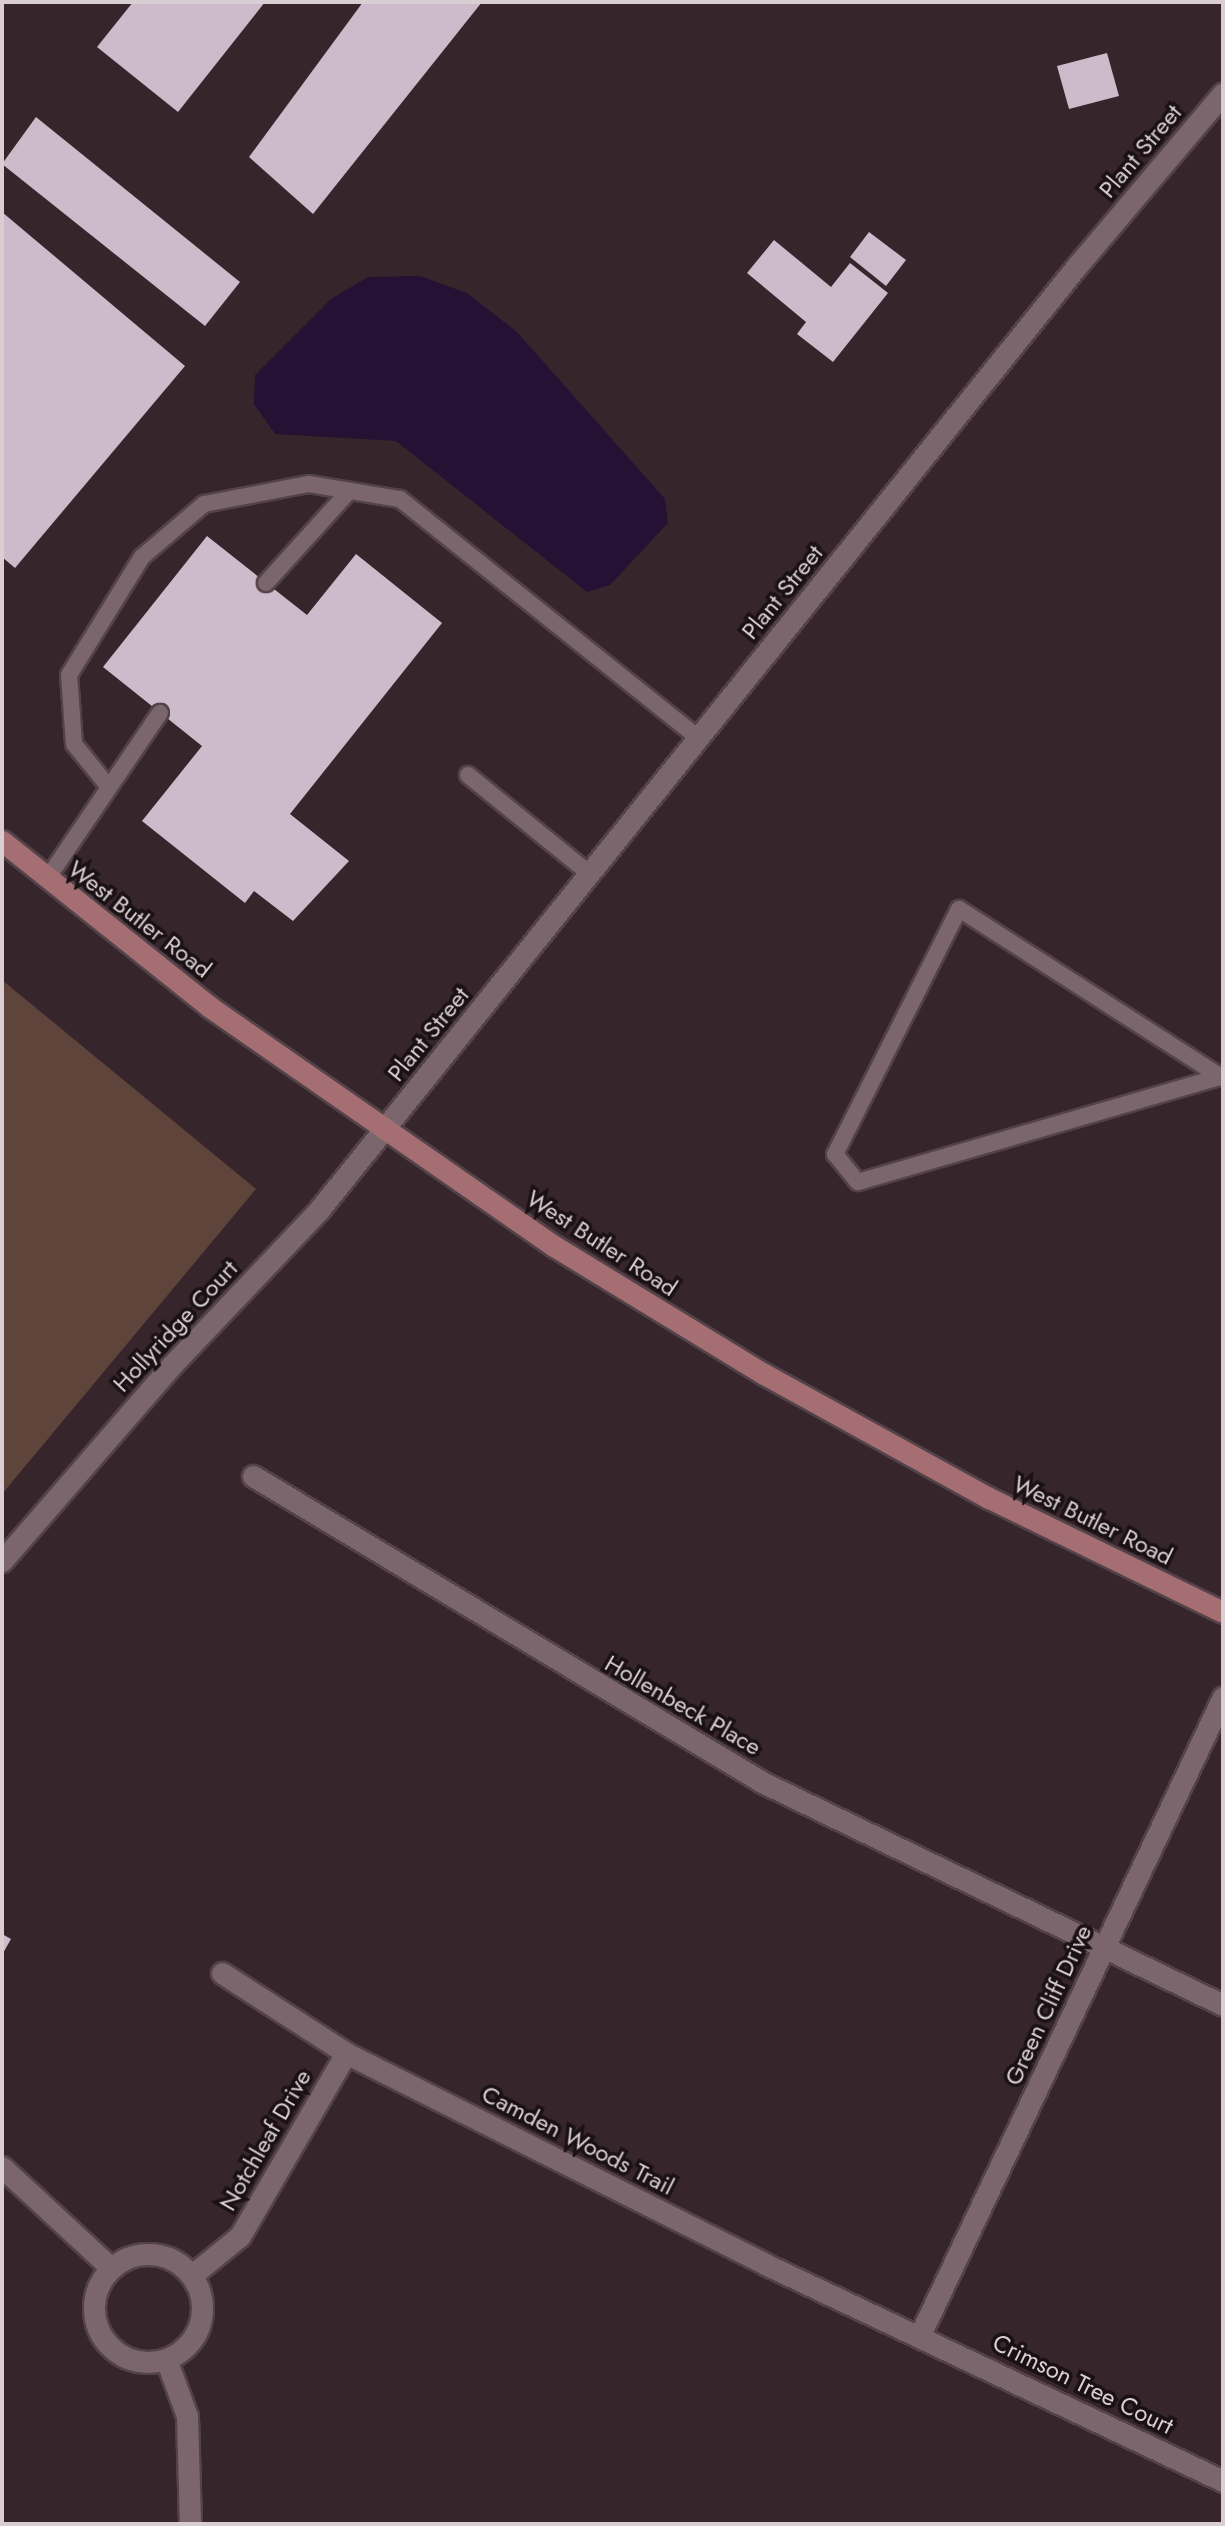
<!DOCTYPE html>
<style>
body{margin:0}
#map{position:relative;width:1225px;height:2526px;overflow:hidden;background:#37252c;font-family:Jost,sans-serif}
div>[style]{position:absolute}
.green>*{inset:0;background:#5f443b}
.water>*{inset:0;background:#251133}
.building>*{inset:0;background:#cdbaca}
.roads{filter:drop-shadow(2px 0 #534349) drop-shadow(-2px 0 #534349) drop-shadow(0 2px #534349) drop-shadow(0 -2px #534349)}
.service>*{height:16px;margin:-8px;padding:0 8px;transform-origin:8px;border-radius:8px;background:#7c666e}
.minor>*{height:21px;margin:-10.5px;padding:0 10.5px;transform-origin:10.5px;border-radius:10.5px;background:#7c666e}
.minor>.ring{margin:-10.5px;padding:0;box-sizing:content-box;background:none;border:21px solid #7c666e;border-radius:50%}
.primary>*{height:21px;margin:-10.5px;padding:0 10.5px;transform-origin:10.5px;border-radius:10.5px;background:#a56e73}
span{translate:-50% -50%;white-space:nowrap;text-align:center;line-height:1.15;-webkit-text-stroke:7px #191114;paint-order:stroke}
.street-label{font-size:24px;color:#daced2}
.frame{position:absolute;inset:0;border:4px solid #daced2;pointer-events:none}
</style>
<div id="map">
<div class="green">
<div style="clip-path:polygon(2px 980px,256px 1189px,2px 1494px)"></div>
</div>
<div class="water">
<div style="clip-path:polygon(420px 276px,467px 293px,517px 332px,665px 499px,668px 523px,610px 585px,587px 592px,396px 441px,275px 434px,254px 404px,255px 375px,331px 299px,368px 277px)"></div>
</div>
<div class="building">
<div style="clip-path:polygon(133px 2px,265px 2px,178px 112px,97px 47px)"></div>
<div style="clip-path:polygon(363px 2px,482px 2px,313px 214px,249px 157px)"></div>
<div style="clip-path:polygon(1107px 53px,1119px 96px,1069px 109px,1057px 66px)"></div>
<div style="clip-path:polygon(36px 117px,240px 282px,205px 326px,2px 164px)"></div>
<div style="clip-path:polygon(2px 212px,185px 366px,15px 568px,2px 557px)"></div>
<div style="clip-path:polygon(869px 232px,906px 260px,886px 286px,850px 257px)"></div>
<div style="clip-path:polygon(774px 240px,831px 287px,850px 263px,888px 293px,833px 362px,797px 334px,806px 322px,747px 273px)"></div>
<div style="clip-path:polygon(207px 536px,307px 615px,356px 554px,442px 623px,290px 814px,349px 861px,293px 921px,254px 891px,245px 903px,142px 821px,202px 746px,103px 667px)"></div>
<div style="clip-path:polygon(2px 1934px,11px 1939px,2px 1955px)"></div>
</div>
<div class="roads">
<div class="service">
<div style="left:266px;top:583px;width:124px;rotate:-47.9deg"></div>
<div style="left:468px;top:775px;width:157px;rotate:39.1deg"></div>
<div style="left:108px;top:786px;width:54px;rotate:-129deg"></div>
<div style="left:74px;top:744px;width:69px;rotate:-94.1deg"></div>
<div style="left:69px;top:675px;width:139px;rotate:-58.3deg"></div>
<div style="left:142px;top:557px;width:82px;rotate:-40.5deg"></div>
<div style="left:204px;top:504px;width:107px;rotate:-10.8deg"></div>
<div style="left:309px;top:484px;width:92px;rotate:9.4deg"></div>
<div style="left:400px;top:499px;width:382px;rotate:38.7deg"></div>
<div style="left:47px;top:879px;width:201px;rotate:-55.8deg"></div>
<div style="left:1221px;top:1077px;width:311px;rotate:-147.3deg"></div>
<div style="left:959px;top:909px;width:275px;rotate:116.8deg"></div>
<div style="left:835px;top:1154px;width:36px;rotate:51deg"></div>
<div style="left:858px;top:1182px;width:380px;rotate:-16.2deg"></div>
</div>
<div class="minor">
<div style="left:253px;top:1476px;width:594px;rotate:31.01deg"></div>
<div style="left:762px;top:1782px;width:512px;rotate:25.81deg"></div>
<div style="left:2px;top:1561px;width:258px;rotate:-49.1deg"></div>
<div style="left:171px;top:1366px;width:215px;rotate:-46.5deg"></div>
<div style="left:319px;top:1210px;width:1211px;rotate:-51.24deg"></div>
<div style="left:1077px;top:266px;width:226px;rotate:-49.8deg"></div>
<div style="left:222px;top:1973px;width:148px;rotate:32.8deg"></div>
<div style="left:346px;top:2053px;width:469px;rotate:26.7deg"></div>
<div style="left:765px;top:2264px;width:507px;rotate:25.35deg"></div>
<div style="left:2px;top:2167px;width:149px;rotate:42.8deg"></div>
<div class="ring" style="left:94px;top:2254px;width:87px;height:87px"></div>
<div style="left:192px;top:2275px;width:62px;rotate:-39.1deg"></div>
<div style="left:240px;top:2236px;width:211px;rotate:-59.9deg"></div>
<div style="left:920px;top:2335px;width:706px;rotate:-64.6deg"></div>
<div style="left:166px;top:2359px;width:61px;rotate:69.8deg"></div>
<div style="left:187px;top:2416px;width:108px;rotate:88.4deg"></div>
</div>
<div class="primary">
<div style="left:2px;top:841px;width:266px;rotate:38.6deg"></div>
<div style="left:210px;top:1007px;width:419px;rotate:34.8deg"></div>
<div style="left:554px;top:1246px;width:246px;rotate:31.4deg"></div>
<div style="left:764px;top:1374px;width:257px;rotate:28.9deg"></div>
<div style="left:989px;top:1498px;width:260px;rotate:26deg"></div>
</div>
</div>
<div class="street-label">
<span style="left:1140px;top:151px;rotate:-50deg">Plant Street</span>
<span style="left:782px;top:592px;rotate:-51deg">Plant Street</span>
<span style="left:140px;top:919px;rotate:38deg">West Butler Road</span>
<span style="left:428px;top:1034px;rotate:-51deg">Plant Street</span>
<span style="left:602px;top:1243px;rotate:33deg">West Butler Road</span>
<span style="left:175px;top:1326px;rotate:-47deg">Hollyridge Court</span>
<span style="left:1093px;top:1520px;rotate:26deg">West Butler Road</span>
<span style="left:683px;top:1705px;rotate:30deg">Hollenbeck Place</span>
<span style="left:1048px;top:2005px;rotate:-65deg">Green Cliff Drive</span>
<span style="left:265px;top:2140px;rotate:-60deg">Notchleaf Drive</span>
<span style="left:578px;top:2140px;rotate:27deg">Camden Woods Trail</span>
<span style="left:1083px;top:2384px;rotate:26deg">Crimson Tree Court</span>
</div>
<div class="frame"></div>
</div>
